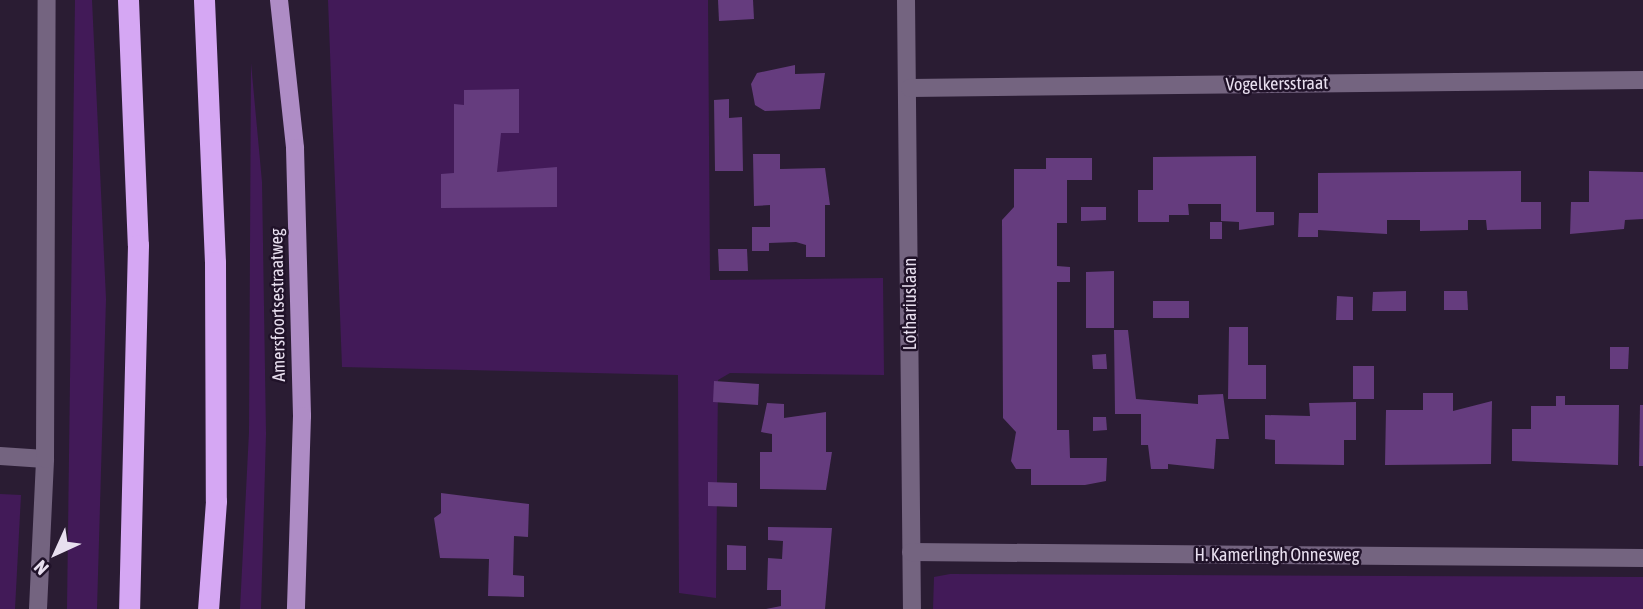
<!DOCTYPE html>
<style>
body{margin:0}
#map{position:relative;width:1643px;height:609px;overflow:hidden;background:#2a1c33;font-family:"Asap Condensed",sans-serif}
div>[style]{position:absolute}
.green>*{inset:0;background:#421a58}
.building>*{inset:0;background:#653c7e}
.street>*{height:18px;margin:-9px;padding:0 9px;transform-origin:9px;border-radius:9px;background:#746480}
.primary>*{height:18px;margin:-9px;padding:0 9px;transform-origin:9px;border-radius:9px;background:#ae8cc5}
.highway>*{height:21px;margin:-10.5px;padding:0 10.5px;transform-origin:10.5px;border-radius:10.5px;background:#d5a7f3}
span{translate:-50% -50%;white-space:nowrap;text-align:center;line-height:1.15;-webkit-text-stroke:5px #201229;paint-order:stroke}
.street-label{font-size:18px;color:#e8dfef}
.north{position:absolute;left:21px;top:518px;width:70px;height:70px;-webkit-text-stroke:5px #201229;paint-order:stroke;rotate:225deg;font-size:19px;font-weight:700;line-height:28px;text-align:center;color:#e8dfef}
.north::after{content:'';display:block;margin:auto;width:24px;height:32px;background:#e8dfef;clip-path:polygon(50% 0,100% 100%,50% 72%,0 100%)}
</style>
<div id="map">
<div class="green">
<div style="clip-path:polygon(75px 0,92px 0,106px 299px,97px 609px,67px 609px)"></div>
<div style="clip-path:polygon(328px 0,708px 0,710px 280px,883px 278px,884px 375px,730px 373px,718px 380px,716px 598px,679px 593px,678px 375px,342px 367px)"></div>
<div style="clip-path:polygon(251px 63px,262px 182px,266px 434px,261px 609px,240px 609px,249px 432px)"></div>
<div style="clip-path:polygon(0 494px,21px 495px,15px 609px,0 609px)"></div>
<div style="clip-path:polygon(950px 574px,1643px 577px,1643px 609px,933px 609px,934px 577px)"></div>
</div>
<div class="building">
<div style="clip-path:polygon(718px 0,753px 0,754px 19px,719px 21px)"></div>
<div style="clip-path:polygon(795px 65px,795px 74px,825px 73px,820px 109px,765px 111px,755px 105px,751px 84px,757px 73px)"></div>
<div style="clip-path:polygon(519px 89px,519px 133px,501px 133px,497px 172px,557px 167px,557px 207px,441px 208px,441px 174px,454px 173px,454px 104px,464px 105px,464px 90px)"></div>
<div style="clip-path:polygon(729px 99px,729px 118px,742px 117px,743px 171px,715px 171px,714px 100px)"></div>
<div style="clip-path:polygon(753px 154px,780px 154px,780px 169px,825px 168px,830px 205px,825px 205px,825px 257px,806px 257px,806px 245px,796px 242px,769px 243px,769px 251px,752px 251px,752px 227px,770px 227px,770px 205px,754px 206px)"></div>
<div style="clip-path:polygon(1256px 156px,1256px 212px,1274px 212px,1274px 225px,1239px 230px,1239px 222px,1221px 221px,1221px 204px,1188px 204px,1189px 215px,1169px 215px,1169px 222px,1138px 222px,1138px 190px,1153px 190px,1153px 157px)"></div>
<div style="clip-path:polygon(1046px 158px,1092px 158px,1092px 180px,1067px 180px,1067px 223px,1057px 223px,1057px 266px,1070px 267px,1070px 282px,1057px 282px,1057px 430px,1069px 430px,1070px 458px,1107px 458px,1106px 481px,1085px 485px,1031px 485px,1031px 469px,1016px 469px,1011px 461px,1016px 432px,1003px 418px,1002px 220px,1014px 207px,1014px 169px,1046px 169px)"></div>
<div style="clip-path:polygon(1521px 171px,1521px 202px,1541px 202px,1541px 229px,1487px 230px,1486px 220px,1468px 220px,1468px 230px,1420px 231px,1420px 220px,1387px 220px,1387px 234px,1318px 230px,1318px 237px,1298px 237px,1299px 213px,1318px 213px,1318px 173px)"></div>
<div style="clip-path:polygon(1589px 171px,1643px 172px,1643px 219px,1625px 220px,1624px 229px,1570px 234px,1571px 202px,1589px 202px)"></div>
<div style="clip-path:polygon(1081px 207px,1106px 207px,1106px 220px,1081px 221px)"></div>
<div style="clip-path:polygon(1210px 222px,1222px 222px,1222px 239px,1210px 239px)"></div>
<div style="clip-path:polygon(718px 249px,747px 249px,748px 271px,719px 271px)"></div>
<div style="clip-path:polygon(1114px 271px,1114px 328px,1086px 328px,1086px 272px)"></div>
<div style="clip-path:polygon(1406px 291px,1406px 311px,1372px 311px,1373px 292px)"></div>
<div style="clip-path:polygon(1444px 291px,1467px 291px,1468px 310px,1444px 310px)"></div>
<div style="clip-path:polygon(1337px 296px,1353px 297px,1353px 320px,1336px 320px)"></div>
<div style="clip-path:polygon(1153px 301px,1189px 301px,1189px 318px,1153px 318px)"></div>
<div style="clip-path:polygon(1229px 327px,1248px 327px,1248px 365px,1266px 365px,1266px 399px,1228px 399px)"></div>
<div style="clip-path:polygon(1114px 330px,1128px 330px,1136px 399px,1198px 404px,1198px 395px,1223px 394px,1229px 439px,1216px 439px,1214px 469px,1168px 464px,1168px 469px,1151px 469px,1148px 445px,1141px 445px,1141px 414px,1115px 414px)"></div>
<div style="clip-path:polygon(1610px 347px,1629px 347px,1628px 369px,1610px 369px)"></div>
<div style="clip-path:polygon(1106px 354px,1107px 369px,1093px 369px,1092px 355px)"></div>
<div style="clip-path:polygon(1353px 366px,1374px 366px,1374px 399px,1353px 399px)"></div>
<div style="clip-path:polygon(714px 381px,759px 384px,758px 405px,713px 402px)"></div>
<div style="clip-path:polygon(1423px 393px,1453px 393px,1453px 411px,1492px 401px,1491px 464px,1385px 465px,1386px 410px,1423px 410px)"></div>
<div style="clip-path:polygon(1556px 396px,1565px 396px,1565px 405px,1619px 405px,1618px 465px,1512px 461px,1512px 429px,1531px 429px,1531px 406px,1556px 406px)"></div>
<div style="clip-path:polygon(1356px 402px,1356px 440px,1344px 440px,1344px 465px,1275px 464px,1275px 440px,1265px 439px,1265px 415px,1310px 416px,1309px 403px)"></div>
<div style="clip-path:polygon(767px 403px,784px 404px,784px 418px,826px 412px,826px 452px,832px 452px,826px 490px,760px 489px,760px 452px,772px 452px,772px 434px,761px 432px)"></div>
<div style="clip-path:polygon(1640px 405px,1643px 405px,1643px 466px,1639px 466px)"></div>
<div style="clip-path:polygon(1093px 417px,1106px 417px,1107px 430px,1093px 431px)"></div>
<div style="clip-path:polygon(708px 482px,737px 483px,737px 507px,708px 506px)"></div>
<div style="clip-path:polygon(441px 493px,529px 504px,528px 537px,514px 536px,513px 575px,524px 576px,524px 597px,488px 596px,489px 559px,440px 558px,434px 518px,441px 513px)"></div>
<div style="clip-path:polygon(768px 527px,832px 528px,825px 609px,766px 609px,781px 606px,781px 590px,767px 590px,768px 558px,782px 559px,783px 541px,768px 540px)"></div>
<div style="clip-path:polygon(727px 545px,746px 546px,746px 570px,727px 570px)"></div>
</div>
<div class="street">
<div style="left:906px;top:0;width:609px;rotate:89.44deg"></div>
<div style="left:910px;top:88px;width:733px;rotate:-0.63deg"></div>
<div style="left:0;top:456px;width:45px;rotate:3.8deg"></div>
<div style="left:911px;top:552px;width:732px;rotate:0.47deg"></div>
<div style="left:38px;top:609px;width:150px;rotate:-87.3deg"></div>
<div style="left:45px;top:459px;width:459px;rotate:-89.8deg"></div>
</div>
<div class="primary">
<div style="left:279px;top:0;width:149px;rotate:83.8deg"></div>
<div style="left:295px;top:148px;width:268px;rotate:88.5deg"></div>
<div style="left:302px;top:416px;width:193px;rotate:91.8deg"></div>
</div>
<div class="highway">
<div style="left:128px;top:0;width:245px;rotate:87.7deg"></div>
<div style="left:138px;top:245px;width:364px;rotate:91.4deg"></div>
<div style="left:204px;top:0;width:262px;rotate:87.6deg"></div>
<div style="left:215px;top:262px;width:239px;rotate:89.8deg"></div>
<div style="left:216px;top:501px;width:108px;rotate:94.2deg"></div>
</div>
<div class="street-label">
<span style="left:1277px;top:84px;rotate:-1deg">Vogelkersstraat</span>
<span style="left:910px;top:304px;rotate:-90deg">Lothariuslaan</span>
<span style="left:278px;top:305px;rotate:-91deg">Amersfoortsestraatweg</span>
<span style="left:1277px;top:555px">H. Kamerlingh Onnesweg</span>
</div>
<div class="north">N</div>
</div>
